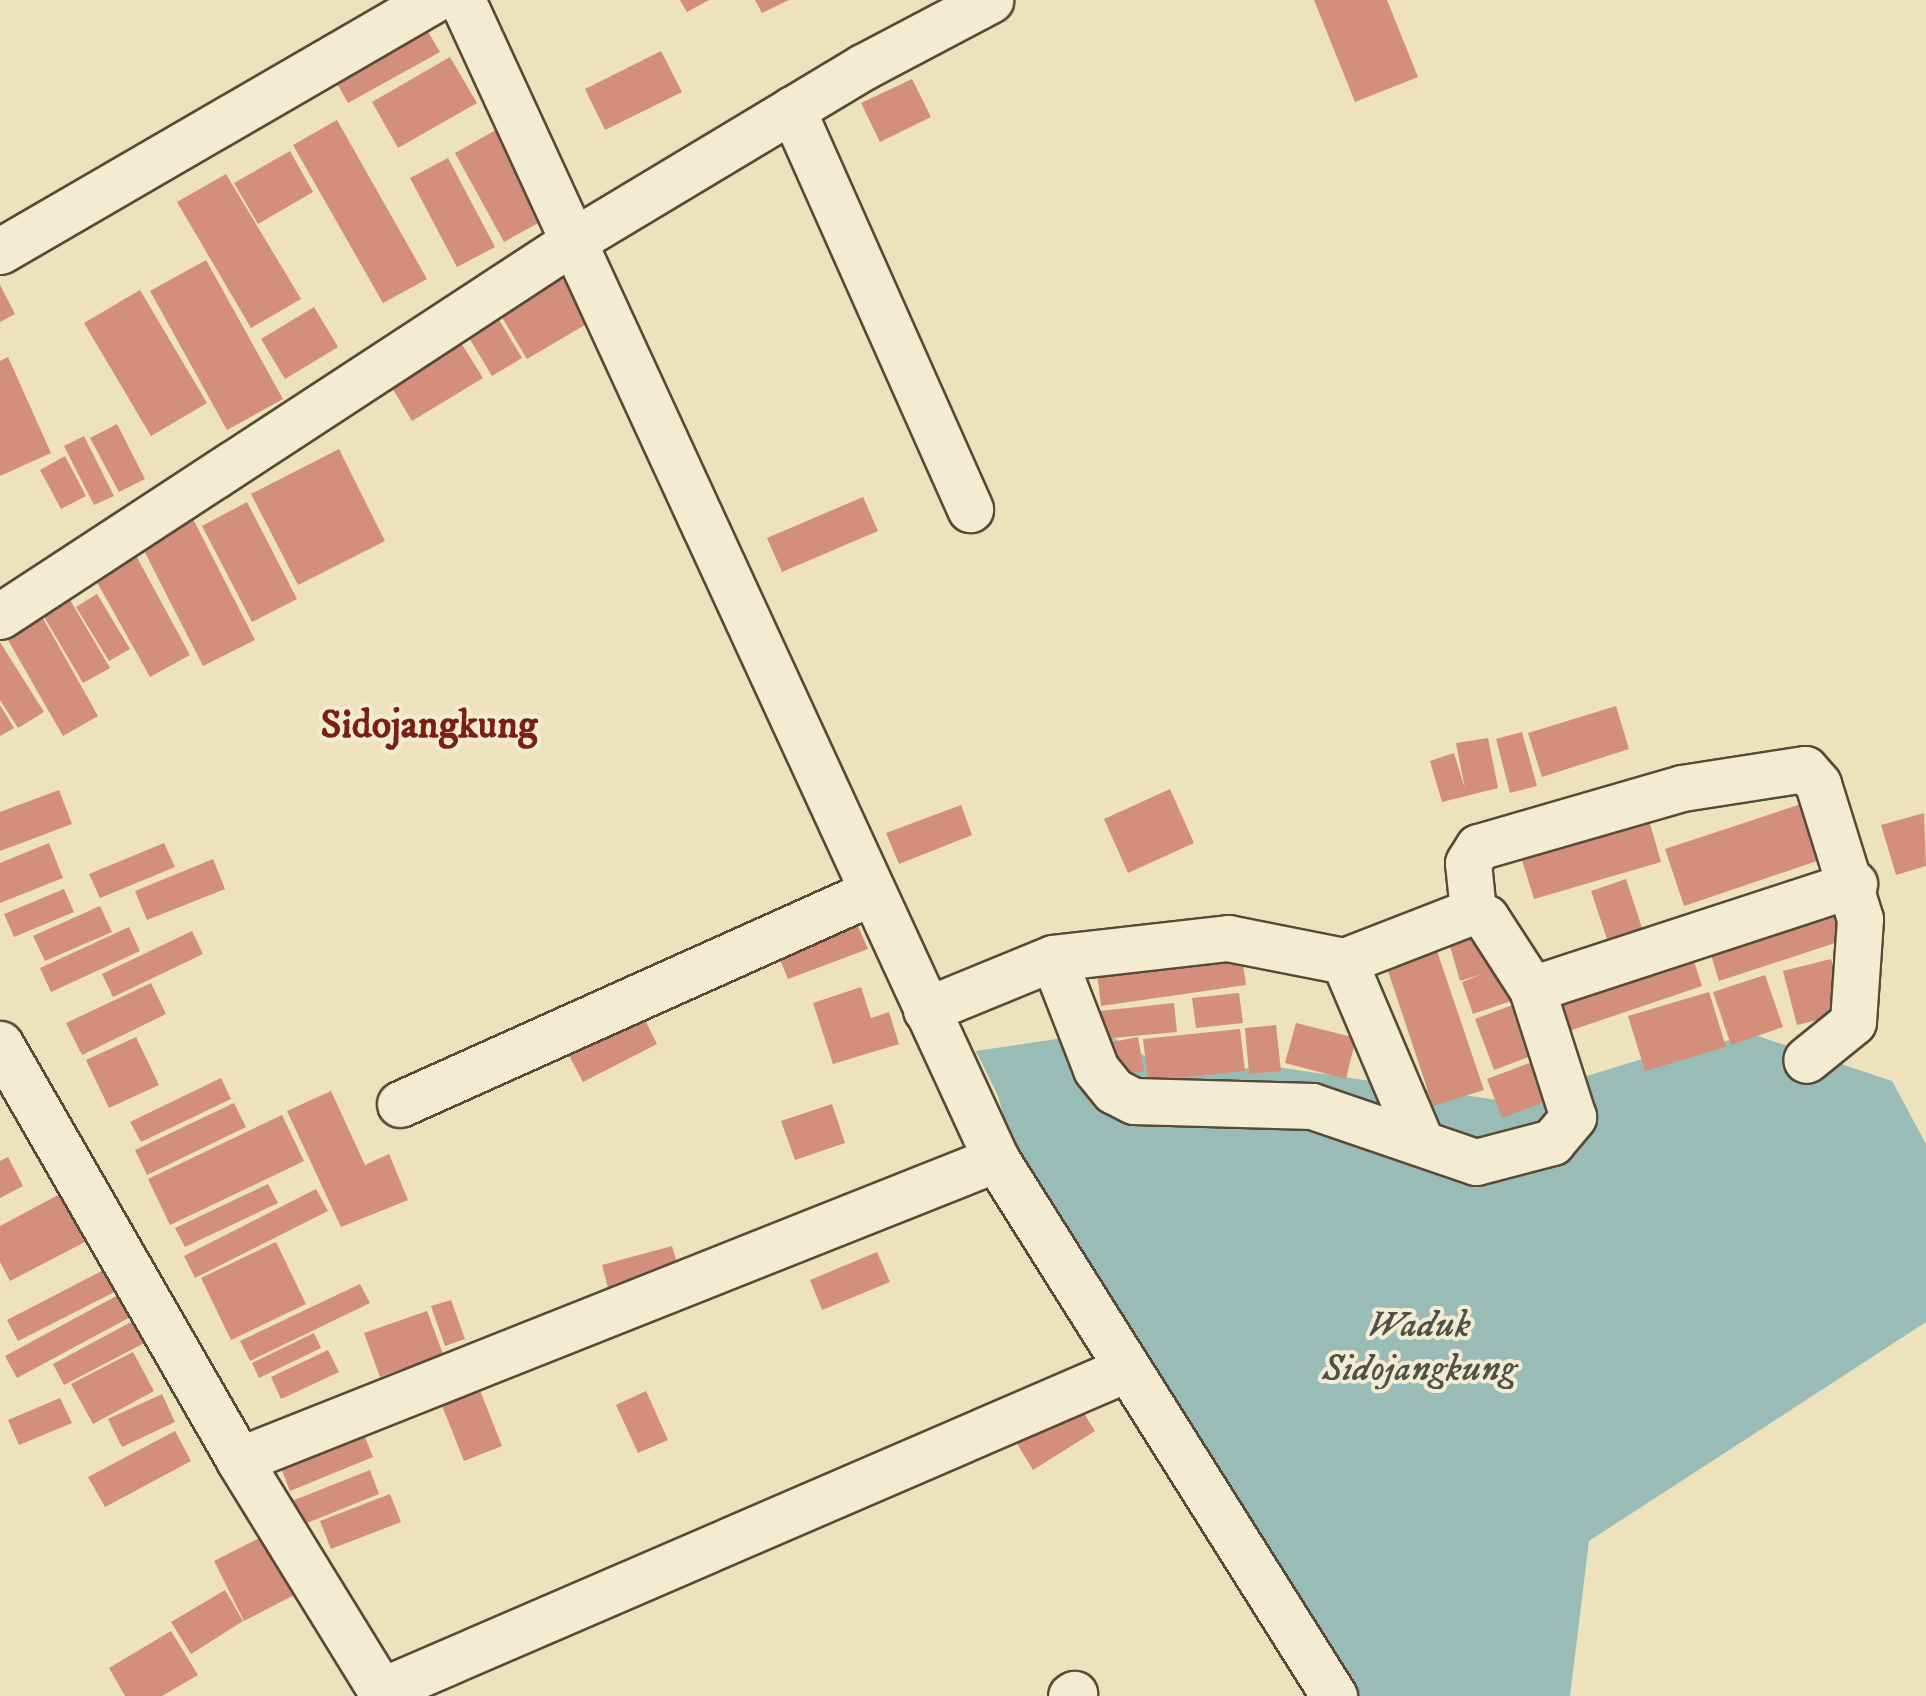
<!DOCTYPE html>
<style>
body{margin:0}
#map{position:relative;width:1926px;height:1696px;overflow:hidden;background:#ede2bb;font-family:"IM FELL DW Pica",serif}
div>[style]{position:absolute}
.water>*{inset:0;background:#9abcb7}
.building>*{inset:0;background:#d38e7c}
.roads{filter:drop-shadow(2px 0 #574a38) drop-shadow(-2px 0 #574a38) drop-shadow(0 2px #574a38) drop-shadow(0 -2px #574a38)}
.minor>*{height:45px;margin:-22.5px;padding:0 22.5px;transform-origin:22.5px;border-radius:22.5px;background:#f3ecd3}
span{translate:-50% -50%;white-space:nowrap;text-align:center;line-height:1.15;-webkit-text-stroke:8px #f3ecd3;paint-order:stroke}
.water-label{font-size:38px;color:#4e5148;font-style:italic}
.quarter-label{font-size:40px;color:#7a1f14;font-weight:700}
</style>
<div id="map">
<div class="water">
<div style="clip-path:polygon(1104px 1032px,1170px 1071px,1277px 1067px,1504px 1101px,1679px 1048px,1758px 1036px,1892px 1081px,1926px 1144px,1926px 1322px,1589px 1541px,1570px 1696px,1341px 1696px,1032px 1218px,998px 1096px,976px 1051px)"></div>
</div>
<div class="building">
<div style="clip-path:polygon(680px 0,709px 0,687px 12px)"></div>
<div style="clip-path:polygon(755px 0,789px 0,762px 13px)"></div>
<div style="clip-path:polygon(1314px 0,1387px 0,1418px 77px,1355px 102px)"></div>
<div style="clip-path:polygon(421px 20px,440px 52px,348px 103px,330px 71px)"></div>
<div style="clip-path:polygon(661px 51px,682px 92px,605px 130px,585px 89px)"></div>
<div style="clip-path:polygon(450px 57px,477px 103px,398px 148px,372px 102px)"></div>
<div style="clip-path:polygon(912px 79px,931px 117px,880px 142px,861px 103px)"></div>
<div style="clip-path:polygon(337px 120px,427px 279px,383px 303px,293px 145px)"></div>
<div style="clip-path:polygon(508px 123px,558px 212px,504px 242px,455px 153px)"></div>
<div style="clip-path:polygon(290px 151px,313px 192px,258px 224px,234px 183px)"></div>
<div style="clip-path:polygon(448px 158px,495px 247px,457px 267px,410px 178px)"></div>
<div style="clip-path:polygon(226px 174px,301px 299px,251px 328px,177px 202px)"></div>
<div style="clip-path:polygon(560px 259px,595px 319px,527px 359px,491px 299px)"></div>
<div style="clip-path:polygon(206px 260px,283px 399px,227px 430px,150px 291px)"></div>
<div style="clip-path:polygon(0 285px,15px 314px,0 322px)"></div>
<div style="clip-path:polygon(140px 290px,207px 403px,151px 436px,84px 323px)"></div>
<div style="clip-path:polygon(314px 307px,338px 347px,285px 379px,261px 339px)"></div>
<div style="clip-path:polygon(495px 313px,522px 358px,492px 376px,465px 331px)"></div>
<div style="clip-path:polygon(458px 338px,483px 378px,412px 421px,388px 381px)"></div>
<div style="clip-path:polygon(8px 357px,51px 453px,0 476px,0 361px)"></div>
<div style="clip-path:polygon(117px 424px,145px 479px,119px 492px,90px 438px)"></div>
<div style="clip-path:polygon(84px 436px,114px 496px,94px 505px,64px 446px)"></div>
<div style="clip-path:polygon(339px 449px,385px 541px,298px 585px,251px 494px)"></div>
<div style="clip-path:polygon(65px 456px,86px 496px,61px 509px,40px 470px)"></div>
<div style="clip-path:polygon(863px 497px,878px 531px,782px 572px,767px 538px)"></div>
<div style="clip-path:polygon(247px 502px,297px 599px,252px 622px,202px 526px)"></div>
<div style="clip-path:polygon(189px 511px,255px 640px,203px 666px,137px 537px)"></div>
<div style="clip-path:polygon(134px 552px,190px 655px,150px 677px,93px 575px)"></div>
<div style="clip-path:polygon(97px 594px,130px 649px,109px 661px,76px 607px)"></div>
<div style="clip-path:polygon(70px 600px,110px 668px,83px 683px,43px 615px)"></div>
<div style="clip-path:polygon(40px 613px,98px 716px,63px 736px,4px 633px)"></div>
<div style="clip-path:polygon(0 642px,44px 712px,18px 728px,0 700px)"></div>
<div style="clip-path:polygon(0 705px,14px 728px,0 736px)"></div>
<div style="clip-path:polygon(1616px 706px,1629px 749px,1542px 777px,1528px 733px)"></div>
<div style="clip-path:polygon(1522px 732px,1537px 786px,1510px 793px,1496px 739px)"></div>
<div style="clip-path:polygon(1488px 738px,1498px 788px,1442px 802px,1430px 761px,1454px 753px,1465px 789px,1456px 743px)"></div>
<div style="clip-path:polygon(1170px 789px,1194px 843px,1128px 873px,1104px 819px)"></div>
<div style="clip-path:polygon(59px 790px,72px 824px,0 851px,0 812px)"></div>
<div style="clip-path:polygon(1807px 802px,1826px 858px,1684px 906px,1665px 849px)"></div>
<div style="clip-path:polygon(961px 805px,972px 835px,899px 864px,886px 833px)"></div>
<div style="clip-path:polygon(1924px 813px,1926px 866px,1896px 875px,1881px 825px)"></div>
<div style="clip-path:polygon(1649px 820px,1661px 862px,1534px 899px,1521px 857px)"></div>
<div style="clip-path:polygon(49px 843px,63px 878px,0 903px,0 863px)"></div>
<div style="clip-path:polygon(164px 843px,175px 867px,100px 898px,89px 874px)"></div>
<div style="clip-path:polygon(213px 859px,225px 889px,147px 920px,135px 891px)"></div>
<div style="clip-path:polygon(1626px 879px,1642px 928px,1607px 939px,1591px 891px)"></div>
<div style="clip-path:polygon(64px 889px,74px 912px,14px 937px,4px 914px)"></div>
<div style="clip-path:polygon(1834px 900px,1847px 939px,1719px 981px,1707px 942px)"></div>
<div style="clip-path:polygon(100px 906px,112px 932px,45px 961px,33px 936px)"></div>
<div style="clip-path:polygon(855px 919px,868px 949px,788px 979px,776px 950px)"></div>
<div style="clip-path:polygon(129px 927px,140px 951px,51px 992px,40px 968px)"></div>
<div style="clip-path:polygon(192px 931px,203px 954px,113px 997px,102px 974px)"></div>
<div style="clip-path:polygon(1488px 934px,1523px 997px,1473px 1014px,1462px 982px,1483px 974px,1460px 981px,1450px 946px)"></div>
<div style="clip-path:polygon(1240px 944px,1246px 985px,1101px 1006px,1096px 964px)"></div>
<div style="clip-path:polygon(1689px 946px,1702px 986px,1566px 1032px,1552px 992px)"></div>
<div style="clip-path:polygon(1436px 948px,1484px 1090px,1433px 1106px,1386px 965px)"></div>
<div style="clip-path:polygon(1831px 959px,1846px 1013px,1797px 1025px,1783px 971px)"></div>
<div style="clip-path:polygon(1765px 975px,1783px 1027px,1731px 1045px,1713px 992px)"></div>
<div style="clip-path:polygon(151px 983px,166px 1014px,82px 1055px,66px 1023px)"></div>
<div style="clip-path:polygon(861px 987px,871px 1018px,889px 1012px,899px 1044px,833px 1064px,813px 1003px)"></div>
<div style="clip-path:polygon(1709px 992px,1726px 1047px,1645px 1071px,1628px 1016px)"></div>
<div style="clip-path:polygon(1239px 993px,1243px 1023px,1196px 1028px,1192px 998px)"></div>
<div style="clip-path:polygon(1174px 1003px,1177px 1032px,1102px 1039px,1100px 1011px)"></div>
<div style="clip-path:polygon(1515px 1004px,1534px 1055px,1494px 1070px,1475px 1019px)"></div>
<div style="clip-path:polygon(642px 1014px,657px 1044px,583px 1082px,567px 1052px)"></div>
<div style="clip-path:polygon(1296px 1023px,1356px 1038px,1346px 1079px,1285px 1063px)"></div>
<div style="clip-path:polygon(1276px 1025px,1281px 1071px,1249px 1074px,1245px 1028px)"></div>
<div style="clip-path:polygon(1240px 1029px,1245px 1071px,1148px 1081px,1143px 1039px)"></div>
<div style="clip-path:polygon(136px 1037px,159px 1085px,109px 1108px,86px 1060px)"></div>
<div style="clip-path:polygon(1138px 1037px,1144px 1071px,1118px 1075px,1112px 1042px)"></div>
<div style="clip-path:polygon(1545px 1057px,1561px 1096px,1502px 1118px,1487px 1079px)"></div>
<div style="clip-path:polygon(221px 1078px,231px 1099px,141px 1142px,130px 1122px)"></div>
<div style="clip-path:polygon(331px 1091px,365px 1165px,389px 1154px,408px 1200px,341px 1227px,287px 1111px)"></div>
<div style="clip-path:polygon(234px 1103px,246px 1127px,147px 1175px,135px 1150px)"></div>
<div style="clip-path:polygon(832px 1104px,845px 1143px,795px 1160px,781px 1121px)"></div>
<div style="clip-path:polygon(282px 1115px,304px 1161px,170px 1225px,148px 1179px)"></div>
<div style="clip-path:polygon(8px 1157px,23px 1186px,0 1198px,0 1161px)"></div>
<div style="clip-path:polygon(268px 1184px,278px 1203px,185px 1247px,175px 1228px)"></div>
<div style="clip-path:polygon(316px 1189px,328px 1211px,195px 1278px,184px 1256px)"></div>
<div style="clip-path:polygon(60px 1194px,85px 1242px,10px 1281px,0 1262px,0 1226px)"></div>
<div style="clip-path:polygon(276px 1242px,306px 1304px,231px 1340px,201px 1278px)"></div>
<div style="clip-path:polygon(672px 1246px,682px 1280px,611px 1299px,602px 1265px)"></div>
<div style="clip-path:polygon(877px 1252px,890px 1282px,822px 1310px,810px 1280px)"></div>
<div style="clip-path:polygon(123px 1260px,134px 1282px,18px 1341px,7px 1320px)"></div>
<div style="clip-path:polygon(360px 1284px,370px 1303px,250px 1361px,240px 1341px)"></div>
<div style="clip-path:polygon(135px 1286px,147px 1308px,17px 1378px,5px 1356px)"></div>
<div style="clip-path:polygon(451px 1300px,465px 1339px,445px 1346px,431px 1306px)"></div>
<div style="clip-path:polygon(427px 1311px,443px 1354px,380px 1377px,364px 1333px)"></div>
<div style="clip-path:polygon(142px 1316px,154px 1338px,64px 1385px,53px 1364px)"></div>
<div style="clip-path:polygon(314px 1333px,321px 1348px,259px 1378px,252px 1363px)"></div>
<div style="clip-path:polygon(328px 1350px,339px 1372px,281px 1399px,271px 1377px)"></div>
<div style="clip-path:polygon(133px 1352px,154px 1391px,93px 1424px,71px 1384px)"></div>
<div style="clip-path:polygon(479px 1388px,502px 1446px,464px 1461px,441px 1403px)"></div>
<div style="clip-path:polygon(646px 1391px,668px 1440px,638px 1453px,616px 1405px)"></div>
<div style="clip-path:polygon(162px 1394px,175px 1422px,122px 1447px,108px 1419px)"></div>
<div style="clip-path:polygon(60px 1398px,72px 1423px,19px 1445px,8px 1420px)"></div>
<div style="clip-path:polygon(1078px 1404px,1095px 1431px,1033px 1470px,1016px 1442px)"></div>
<div style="clip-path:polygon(362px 1430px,373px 1457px,290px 1491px,279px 1463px)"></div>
<div style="clip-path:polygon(175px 1431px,191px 1461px,105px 1507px,88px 1477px)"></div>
<div style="clip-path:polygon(370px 1470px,379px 1494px,302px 1525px,292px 1501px)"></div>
<div style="clip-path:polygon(390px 1494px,401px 1522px,331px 1549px,320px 1521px)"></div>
<div style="clip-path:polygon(277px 1529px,308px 1588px,244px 1621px,214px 1561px)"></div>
<div style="clip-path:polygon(225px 1590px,243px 1621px,191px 1654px,171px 1622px)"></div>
<div style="clip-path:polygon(171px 1631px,198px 1675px,162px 1696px,125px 1696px,109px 1668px)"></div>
</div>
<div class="roads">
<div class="minor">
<div style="left:462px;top:0;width:1276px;rotate:65.26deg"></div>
<div style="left:996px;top:1159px;width:635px;rotate:57.81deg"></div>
<div style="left:792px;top:109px;width:438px;rotate:66deg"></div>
<div style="left:0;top:251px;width:500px;rotate:-30.1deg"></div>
<div style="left:0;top:616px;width:687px;rotate:-33.18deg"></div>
<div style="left:575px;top:240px;width:336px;rotate:-31deg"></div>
<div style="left:863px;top:67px;width:144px;rotate:-27.8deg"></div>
<div style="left:1473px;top:911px;width:48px;rotate:-95.9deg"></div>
<div style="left:1468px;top:863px;width:19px;rotate:-58deg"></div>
<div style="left:1478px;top:847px;width:212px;rotate:-16.1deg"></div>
<div style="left:1682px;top:788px;width:124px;rotate:-8.8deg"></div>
<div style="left:1805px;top:769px;width:20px;rotate:49deg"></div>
<div style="left:1818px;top:784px;width:141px;rotate:72.7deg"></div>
<div style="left:1860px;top:919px;width:103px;rotate:93.9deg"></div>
<div style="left:1853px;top:1022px;width:60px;rotate:141deg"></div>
<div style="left:1344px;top:961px;width:197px;rotate:67deg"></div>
<div style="left:1532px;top:989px;width:339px;rotate:-18.1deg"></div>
<div style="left:926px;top:1010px;width:137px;rotate:-22.3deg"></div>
<div style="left:1053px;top:958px;width:119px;rotate:68.8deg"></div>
<div style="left:1096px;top:1069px;width:28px;rotate:51deg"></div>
<div style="left:1114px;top:1091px;width:22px;rotate:27deg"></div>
<div style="left:1134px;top:1101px;width:178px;rotate:1.6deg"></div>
<div style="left:1312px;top:1106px;width:173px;rotate:18.9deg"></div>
<div style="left:1476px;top:1162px;width:79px;rotate:-14.7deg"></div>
<div style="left:1552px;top:1142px;width:33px;rotate:-50deg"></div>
<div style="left:1573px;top:1117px;width:134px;rotate:-107.8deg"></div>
<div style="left:1532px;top:989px;width:85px;rotate:-122.9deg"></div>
<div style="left:1486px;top:918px;width:15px;rotate:-152deg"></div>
<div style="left:1473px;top:911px;width:138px;rotate:158.8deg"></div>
<div style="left:1344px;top:961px;width:118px;rotate:-168.8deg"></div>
<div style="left:1228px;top:938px;width:176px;rotate:173.5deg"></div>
<div style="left:0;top:1044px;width:480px;rotate:60.1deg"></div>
<div style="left:239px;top:1460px;width:277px;rotate:58.4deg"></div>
<div style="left:400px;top:1104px;width:517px;rotate:-24.19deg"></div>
<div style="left:239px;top:1460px;width:815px;rotate:-21.68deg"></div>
<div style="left:381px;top:1691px;width:812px;rotate:-23.37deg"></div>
<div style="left:1071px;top:1696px;width:4px;rotate:-34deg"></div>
</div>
</div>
<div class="water-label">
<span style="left:1419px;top:1348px">Waduk<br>Sidojangkung</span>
</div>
<div class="quarter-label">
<span style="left:429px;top:726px">Sidojangkung</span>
</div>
</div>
